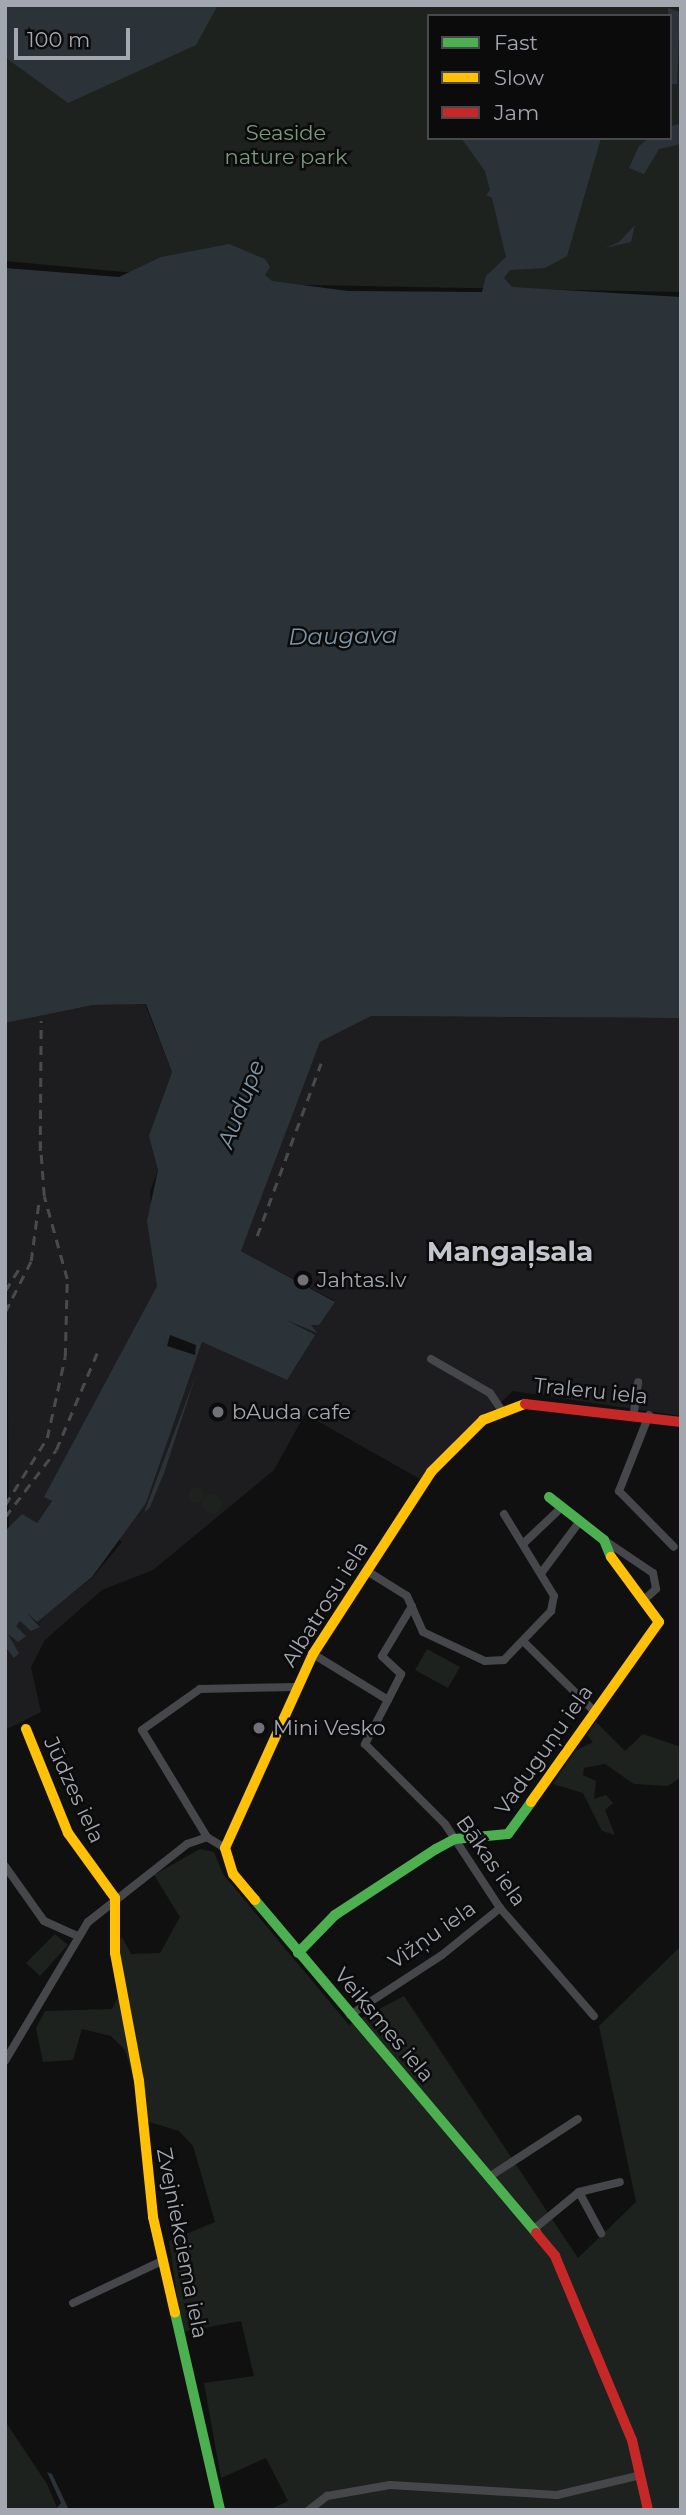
<!DOCTYPE html>
<meta charset="utf-8">
<style>
body{margin:0}
#map{position:relative;width:686px;height:2515px;overflow:hidden;background:#101011;font-family:Montserrat,sans-serif}
div>[style]{position:absolute}
.built>*{inset:0;background:#1d1d1f}
.green>*{inset:0;background:#1d221e}
.round{border-radius:50%}
.water>*{inset:0;background:#2c3338}
.pier>*{inset:0;background:#101011}
.street>*{height:8px;margin:-4px;padding:0 4px;transform-origin:4px;border-radius:4px;background:#46474a}
.fast>*{height:10px;margin:-5px;padding:0 5px;transform-origin:5px;border-radius:5px;background:#4caf50}
.slow>*{height:10px;margin:-5px;padding:0 5px;transform-origin:5px;border-radius:5px;background:#ffc107}
.jam>*{height:10px;margin:-5px;padding:0 5px;transform-origin:5px;border-radius:5px;background:#c62828}
.rail>*{height:2.5px;margin-top:-1.25px;transform-origin:0;background:repeating-linear-gradient(90deg,#494a4c 0 9px,transparent 0 16px)}
.dots>*{width:19px;height:19px;translate:-50% -50%;box-sizing:border-box;border:4px solid #0b0b0c;border-radius:50%}
span{translate:-50% -50%;white-space:nowrap;text-align:center;line-height:1.15;-webkit-text-stroke:5px #0b0b0c;paint-order:stroke}
.park-label{font-size:21px;color:#7c997e}
.poi-label{font-size:21px;color:#a3a7b0}
.left{translate:0 -50%;text-align:left}
.street-label{font-size:21px;color:#a3a7b0}
.water-label{font-size:23px;color:#7e95a8;font-style:italic}
.district-label{font-size:28px;color:#c4c6cd;font-weight:700}
.frame{position:absolute;inset:0;border:7px solid #a3a7b0;pointer-events:none}
.legend{position:absolute;left:427px;top:14px;width:245px;height:126px;box-sizing:border-box;background:#0b0b0c;border:2px solid #48494e;margin:0;padding:9px 12px;list-style:none;font-size:21px;color:#a3a7b0}
.legend li{display:flex;align-items:center;gap:14px;height:35px}
.legend b{width:35px;border:2px solid #48494e}
.scale{position:absolute;left:14px;top:28px;width:116px;height:32px;box-sizing:border-box;border:4px solid #a3a7b0;border-top:0;padding-left:9px;font-size:21px;line-height:24px;white-space:nowrap;color:#a3a7b0;-webkit-text-stroke:5px #0b0b0c;paint-order:stroke}
</style>
<div id="map">
<div class="built">
<div style="clip-path:polygon(145px 1004px,172px 1072px,159px 1109px,158px 1170px,150px 1191px,157px 1286px,45px 1497px,52px 1501px,37px 1523px,9px 1533px,5px 1023px,93px 1005px)"></div>
<div style="clip-path:polygon(371px 1016px,681px 1018px,681px 1416px,513px 1391px,420px 1479px,305px 1414px,274px 1470px,153px 1570px,102px 1590px,45px 1640px,31px 1667px,41px 1712px,5px 1730px,7px 1649px,19px 1653px,8px 1634px,25px 1636px,15px 1626px,20px 1621px,40px 1626px,27px 1612px,37px 1621px,93px 1577px,122px 1542px,118px 1539px,146px 1503px,202px 1342px,287px 1380px,286px 1320px,314px 1332px,311px 1325px,335px 1301px,241px 1251px,320px 1042px)"></div>
</div>
<div class="green">
<div style="clip-path:polygon(evenodd,5px 5px,681px 5px,681px 292px,254px 284px,5px 261px,5px 5px,429px 16px,670px 16px,670px 138px,429px 138px,429px 16px)"></div>
<div class="round" style="left:188px;top:1487px;width:16px;height:16px"></div>
<div class="round" style="left:202px;top:1494px;width:20px;height:20px"></div>
<div style="clip-path:polygon(427px 1649px,460px 1667px,448px 1688px,415px 1670px)"></div>
<div style="clip-path:polygon(596px 1722px,625px 1751px,643px 1734px,681px 1747px,681px 1777px,668px 1786px,634px 1784px,605px 1764px,584px 1768px,583px 1775px,596px 1781px,594px 1799px,606px 1795px,613px 1803px,605px 1810px,615px 1835px,602px 1831px,583px 1793px,553px 1784px,575px 1751px,593px 1742px,587px 1735px)"></div>
<div style="clip-path:polygon(200px 1849px,214px 1852px,223px 1874px,349px 2025px,404px 1996px,578px 2258px,636px 2202px,599px 2026px,681px 1946px,681px 2510px,269px 2510px,288px 2501px,266px 2458px,221px 2478px,204px 2383px,254px 2376px,241px 2321px,182px 2332px,169px 2241px,215px 2222px,193px 2146px,179px 2131px,146px 2121px,125px 2050px,111px 2036px,82px 2029px,73px 2060px,43px 2062px,36px 2028px,45px 2011px,112px 2009px,123px 1987px,117px 1944px,122px 1937px,131px 1954px,160px 1953px,180px 1917px,154px 1875px)"></div>
<div style="clip-path:polygon(55px 1934px,68px 1945px,40px 1976px,26px 1963px)"></div>
<div style="clip-path:polygon(5px 2421px,47px 2484px,58px 2510px,5px 2510px)"></div>
</div>
<div class="water">
<div style="clip-path:polygon(5px 5px,218px 5px,196px 45px,68px 103px,5px 57px)"></div>
<div style="clip-path:polygon(668px 8px,680px 12px,677px 84px,670px 84px)"></div>
<div style="clip-path:polygon(681px 124px,681px 144px,659px 149px,644px 174px,629px 168px,639px 146px,649px 138px,670px 138px,670px 126px)"></div>
<div style="clip-path:polygon(461px 138px,601px 138px,567px 256px,545px 268px,510px 270px,504px 278px,512px 287px,681px 297px,681px 1018px,371px 1016px,320px 1042px,241px 1251px,335px 1302px,319px 1325px,311px 1325px,317px 1333px,286px 1320px,315px 1335px,287px 1380px,202px 1342px,146px 1503px,92px 1577px,37px 1622px,27px 1613px,40px 1627px,31px 1631px,20px 1621px,16px 1626px,26px 1636px,18px 1642px,8px 1634px,19px 1653px,14px 1658px,7px 1649px,5px 1661px,5px 1531px,22px 1514px,37px 1523px,52px 1501px,44px 1497px,157px 1286px,147px 1221px,158px 1170px,149px 1136px,172px 1072px,146px 1004px,93px 1005px,5px 1023px,5px 268px,119px 277px,161px 257px,229px 244px,265px 259px,270px 267px,265px 275px,272px 281px,348px 291px,482px 292px,486px 276px,506px 257px,492px 198px,486px 195px,490px 190px,485px 171px)"></div>
<div style="clip-path:polygon(635px 225px,631px 242px,605px 248px,619px 242px)"></div>
<div style="clip-path:polygon(196px 1375px,164px 1473px,150px 1507px,144px 1513px)"></div>
<div style="clip-path:polygon(47px 2472px,52px 2474px,69px 2510px,55px 2510px,61px 2503px)"></div>
</div>
<div class="pier">
<div style="clip-path:polygon(170px 1335px,196px 1345px,195px 1355px,167px 1346px)"></div>
</div>
<div class="street">
<div style="left:431px;top:1359px;width:68px;rotate:30deg"></div>
<div style="left:490px;top:1393px;width:18px;rotate:56deg"></div>
<div style="left:634px;top:1412px;width:30px;rotate:-82deg"></div>
<div style="left:649px;top:1415px;width:82px;rotate:111.5deg"></div>
<div style="left:619px;top:1491px;width:78px;rotate:45.5deg"></div>
<div style="left:604px;top:1540px;width:59px;rotate:34deg"></div>
<div style="left:653px;top:1573px;width:16px;rotate:79deg"></div>
<div style="left:656px;top:1589px;width:13px;rotate:138deg"></div>
<div style="left:525px;top:1542px;width:51px;rotate:-43.4deg"></div>
<div style="left:367px;top:1571px;width:47px;rotate:32deg"></div>
<div style="left:407px;top:1596px;width:39px;rotate:66deg"></div>
<div style="left:423px;top:1632px;width:68px;rotate:25.1deg"></div>
<div style="left:485px;top:1661px;width:19px;rotate:-3deg"></div>
<div style="left:504px;top:1660px;width:68px;rotate:-46.2deg"></div>
<div style="left:551px;top:1611px;width:15px;rotate:-79deg"></div>
<div style="left:554px;top:1596px;width:96px;rotate:-121.4deg"></div>
<div style="left:542px;top:1572px;width:64px;rotate:-53.3deg"></div>
<div style="left:523px;top:1641px;width:101px;rotate:44.6deg"></div>
<div style="left:313px;top:1654px;width:88px;rotate:31.5deg"></div>
<div style="left:388px;top:1700px;width:50px;rotate:117.6deg"></div>
<div style="left:365px;top:1744px;width:113px;rotate:45deg"></div>
<div style="left:445px;top:1824px;width:100px;rotate:56.8deg"></div>
<div style="left:500px;top:1908px;width:143px;rotate:49deg"></div>
<div style="left:388px;top:1700px;width:29px;rotate:-63deg"></div>
<div style="left:401px;top:1674px;width:26px;rotate:-137deg"></div>
<div style="left:382px;top:1656px;width:58px;rotate:-59deg"></div>
<div style="left:225px;top:1848px;width:21px;rotate:-149deg"></div>
<div style="left:207px;top:1837px;width:125px;rotate:-121.3deg"></div>
<div style="left:142px;top:1730px;width:71px;rotate:-35.3deg"></div>
<div style="left:200px;top:1689px;width:96px;rotate:-1.2deg"></div>
<div style="left:5px;top:1866px;width:67px;rotate:54.7deg"></div>
<div style="left:44px;top:1921px;width:37px;rotate:24deg"></div>
<div style="left:350px;top:2015px;width:110px;rotate:-33.1deg"></div>
<div style="left:442px;top:1955px;width:75px;rotate:-39deg"></div>
<div style="left:5px;top:2061px;width:162px;rotate:-59.2deg"></div>
<div style="left:88px;top:1922px;width:126px;rotate:-38.2deg"></div>
<div style="left:187px;top:1844px;width:21px;rotate:-19deg"></div>
<div style="left:489px;top:2177px;width:106px;rotate:-33.1deg"></div>
<div style="left:579px;top:2192px;width:47px;rotate:61.8deg"></div>
<div style="left:534px;top:2229px;width:58px;rotate:-39.4deg"></div>
<div style="left:579px;top:2192px;width:42px;rotate:-13.7deg"></div>
<div style="left:73px;top:2303px;width:98px;rotate:-25.3deg"></div>
<div style="left:309px;top:2510px;width:23px;rotate:-38deg"></div>
<div style="left:327px;top:2496px;width:64px;rotate:-9.9deg"></div>
<div style="left:390px;top:2485px;width:167px;rotate:3.4deg"></div>
<div style="left:557px;top:2495px;width:86px;rotate:-13.4deg"></div>
</div>
<div class="fast">
<div style="left:549px;top:1497px;width:70px;rotate:38deg"></div>
<div style="left:604px;top:1540px;width:18px;rotate:68deg"></div>
<div style="left:255px;top:1900px;width:436px;rotate:49.8deg"></div>
<div style="left:298px;top:1953px;width:53px;rotate:-45.8deg"></div>
<div style="left:335px;top:1915px;width:121px;rotate:-33.2deg"></div>
<div style="left:436px;top:1849px;width:21px;rotate:-28deg"></div>
<div style="left:455px;top:1839px;width:53px;rotate:-5.4deg"></div>
<div style="left:508px;top:1834px;width:39px;rotate:-54deg"></div>
<div style="left:175px;top:2313px;width:202px;rotate:77.1deg"></div>
</div>
<div class="slow">
<div style="left:26px;top:1729px;width:112px;rotate:68deg"></div>
<div style="left:68px;top:1833px;width:80px;rotate:54.1deg"></div>
<div style="left:115px;top:1898px;width:55px;rotate:90deg"></div>
<div style="left:115px;top:1953px;width:130px;rotate:79.4deg"></div>
<div style="left:139px;top:2081px;width:137px;rotate:84.1deg"></div>
<div style="left:153px;top:2217px;width:98px;rotate:77.1deg"></div>
<div style="left:531px;top:1802px;width:221px;rotate:-54.6deg"></div>
<div style="left:659px;top:1622px;width:81px;rotate:-126.4deg"></div>
<div style="left:255px;top:1900px;width:34px;rotate:-130deg"></div>
<div style="left:233px;top:1874px;width:27px;rotate:-107deg"></div>
<div style="left:225px;top:1848px;width:213px;rotate:-65.6deg"></div>
<div style="left:313px;top:1654px;width:217px;rotate:-57deg"></div>
<div style="left:431px;top:1472px;width:74px;rotate:-45deg"></div>
<div style="left:483px;top:1420px;width:45px;rotate:-20.9deg"></div>
</div>
<div class="jam">
<div style="left:525px;top:1404px;width:157px;rotate:6.6deg"></div>
<div style="left:536px;top:2233px;width:30px;rotate:50deg"></div>
<div style="left:555px;top:2256px;width:199px;rotate:67.3deg"></div>
<div style="left:632px;top:2440px;width:72px;rotate:77.1deg"></div>
</div>
<div class="rail">
<div style="left:40px;top:1151px;width:130px;rotate:-89.6deg"></div>
<div style="left:257px;top:1236px;width:184px;rotate:-69.7deg"></div>
<div style="left:5px;top:1291px;width:28px;rotate:-58deg"></div>
<div style="left:5px;top:1312px;width:57px;rotate:-63deg"></div>
<div style="left:31px;top:1261px;width:62px;rotate:-82.5deg"></div>
<div style="left:5px;top:1505px;width:79px;rotate:-57.9deg"></div>
<div style="left:47px;top:1438px;width:83px;rotate:-77.5deg"></div>
<div style="left:65px;top:1357px;width:78px;rotate:-88.5deg"></div>
<div style="left:67px;top:1279px;width:86px;rotate:-105.5deg"></div>
<div style="left:44px;top:1196px;width:55px;rotate:-94.2deg"></div>
<div style="left:5px;top:1517px;width:84px;rotate:-52.7deg"></div>
<div style="left:56px;top:1450px;width:111px;rotate:-67.1deg"></div>
</div>
<div class="dots">
<div style="left:303px;top:1280px;background:#707278"></div>
<div style="left:218px;top:1412px;background:#707278"></div>
<div style="left:259px;top:1728px;background:#707278"></div>
</div>
<div class="park-label">
<span style="left:286px;top:145px">Seaside<br>nature park</span>
</div>
<div class="poi-label">
<span class="left" style="left:317px;top:1280px">Jahtas.lv</span>
<span class="left" style="left:232px;top:1412px">bAuda cafe</span>
<span class="left" style="left:273px;top:1728px">Mini Vesko</span>
</div>
<div class="street-label">
<span style="left:591px;top:1391px;rotate:6deg">Traleru iela</span>
<span style="left:325px;top:1604px;rotate:-58deg">Albatrosu iela</span>
<span style="left:544px;top:1750px;rotate:-55deg">Vaduguņu iela</span>
<span style="left:74px;top:1790px;rotate:65deg">Jūdzes iela</span>
<span style="left:491px;top:1861px;rotate:55deg">Bākas iela</span>
<span style="left:432px;top:1935px;rotate:-35deg">Vižņu iela</span>
<span style="left:384px;top:2025px;rotate:50deg">Veiksmes iela</span>
<span style="left:182px;top:2243px;rotate:79deg">Zvejniekciema iela</span>
</div>
<div class="water-label">
<span style="left:343px;top:636px;rotate:-1deg">Daugava</span>
<span style="left:241px;top:1104px;rotate:-69deg">Audupe</span>
</div>
<div class="district-label">
<span style="left:510px;top:1251px">Mangaļsala</span>
</div>
<div class="frame"></div>
<ul class="legend">
<li><b style="height:9px;background:#4caf50"></b>Fast</li>
<li><b style="height:9px;background:#ffc107"></b>Slow</li>
<li><b style="height:9px;background:#c62828"></b>Jam</li>
</ul>
<div class="scale">100 m</div>
</div>
